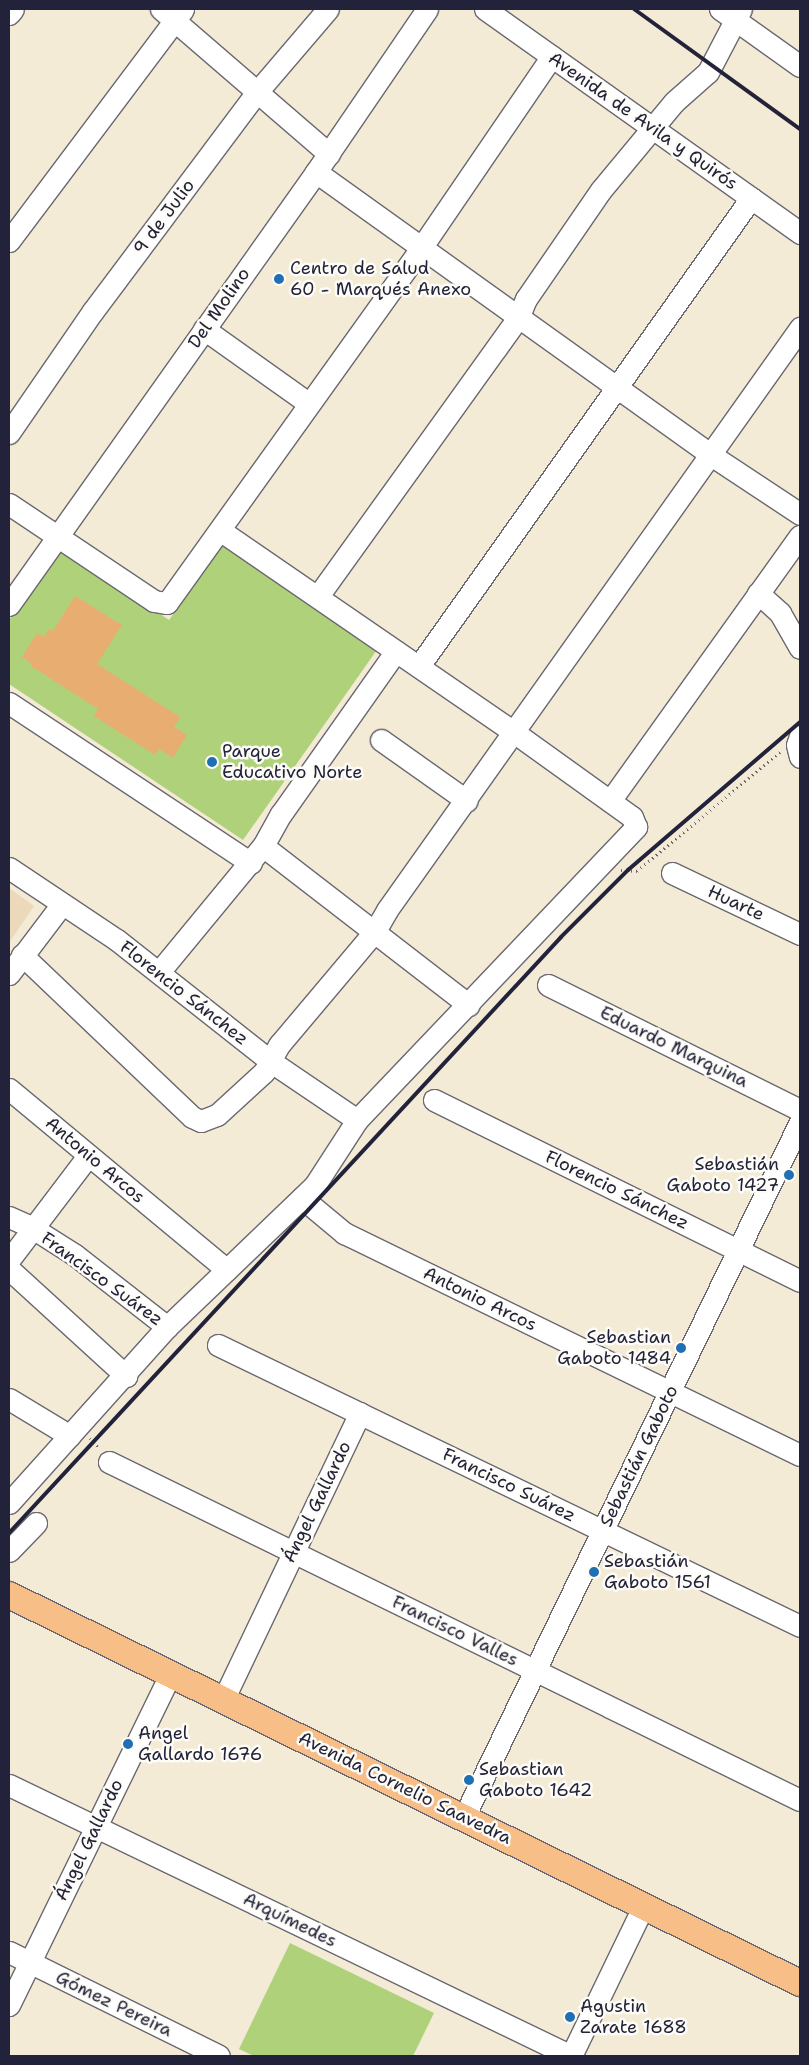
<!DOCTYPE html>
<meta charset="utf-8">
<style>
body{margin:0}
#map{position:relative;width:809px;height:2065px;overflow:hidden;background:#f3ebd5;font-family:"Shantell Sans",sans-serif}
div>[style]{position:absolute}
.built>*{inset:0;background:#ecd8ba}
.green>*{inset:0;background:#afd17a}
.building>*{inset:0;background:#e8ad71}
.path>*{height:3px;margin-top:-1.5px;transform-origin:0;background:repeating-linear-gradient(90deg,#6b6871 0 1px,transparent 0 5px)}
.roads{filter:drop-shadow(1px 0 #6b6871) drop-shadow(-1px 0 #6b6871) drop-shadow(0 1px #6b6871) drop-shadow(0 -1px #6b6871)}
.minor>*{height:21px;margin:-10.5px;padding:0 10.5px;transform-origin:10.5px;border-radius:10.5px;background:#fff}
.major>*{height:26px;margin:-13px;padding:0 13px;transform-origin:13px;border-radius:13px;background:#f7be87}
.rail>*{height:4px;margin:-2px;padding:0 2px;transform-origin:2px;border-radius:2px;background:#22223b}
.dots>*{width:14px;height:14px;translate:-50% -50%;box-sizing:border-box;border:2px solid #fdfcf7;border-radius:50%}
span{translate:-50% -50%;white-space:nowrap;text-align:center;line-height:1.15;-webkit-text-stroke:5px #fdfcf7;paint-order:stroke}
.street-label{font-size:18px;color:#22223b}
.poi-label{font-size:18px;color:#22223b}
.left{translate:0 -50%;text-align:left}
.right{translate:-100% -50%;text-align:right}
.frame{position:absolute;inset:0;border:10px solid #22223b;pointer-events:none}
</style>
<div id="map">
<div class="built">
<div style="clip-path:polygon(9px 888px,34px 906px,9px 943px)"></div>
</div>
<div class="green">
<div style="clip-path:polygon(223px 545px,379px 647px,243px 840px,9px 684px,9px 620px,60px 547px,169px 620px)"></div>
<div style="clip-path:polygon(290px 1943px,434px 2013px,413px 2056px,254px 2056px,239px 2049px)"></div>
</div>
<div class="building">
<div style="clip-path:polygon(75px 596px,122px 625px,97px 664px,180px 717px,174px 727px,187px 735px,173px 758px,159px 749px,155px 755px,94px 716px,98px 709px,31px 666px,32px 664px,22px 657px,37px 633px,44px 637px,49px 629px,53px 631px)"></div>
</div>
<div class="path">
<div style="left:621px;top:870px;width:16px;rotate:4deg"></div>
<div style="left:637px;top:871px;width:187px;rotate:-39.8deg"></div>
<div style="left:90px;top:1438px;width:13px;rotate:48deg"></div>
</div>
<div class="roads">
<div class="minor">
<div style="left:161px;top:9px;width:222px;rotate:40.8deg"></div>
<div style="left:485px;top:9px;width:387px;rotate:35.4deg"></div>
<div style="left:720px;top:9px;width:98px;rotate:35.5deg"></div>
<div style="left:9px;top:14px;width:6px;rotate:-51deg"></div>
<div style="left:316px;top:172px;width:486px;rotate:35.6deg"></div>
<div style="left:711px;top:455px;width:107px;rotate:33.5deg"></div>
<div style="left:9px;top:241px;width:290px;rotate:-53.1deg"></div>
<div style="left:204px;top:329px;width:128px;rotate:35.4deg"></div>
<div style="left:9px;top:433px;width:148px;rotate:-55.5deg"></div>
<div style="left:93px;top:311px;width:274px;rotate:-53.2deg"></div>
<div style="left:257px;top:92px;width:109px;rotate:-49.5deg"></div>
<div style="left:9px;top:504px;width:174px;rotate:33.8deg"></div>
<div style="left:154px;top:601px;width:13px;rotate:9deg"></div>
<div style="left:167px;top:603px;width:437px;rotate:-54.4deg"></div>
<div style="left:421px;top:248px;width:232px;rotate:-55.7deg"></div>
<div style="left:758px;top:593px;width:30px;rotate:42deg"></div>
<div style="left:780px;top:613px;width:40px;rotate:60.3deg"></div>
<div style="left:318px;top:596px;width:345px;rotate:-54.3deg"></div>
<div style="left:519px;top:316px;width:18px;rotate:-68deg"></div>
<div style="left:526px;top:299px;width:132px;rotate:-55.5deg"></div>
<div style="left:601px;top:190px;width:114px;rotate:-50.3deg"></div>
<div style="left:674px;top:102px;width:45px;rotate:-41.4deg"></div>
<div style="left:708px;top:72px;width:71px;rotate:-62.4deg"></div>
<div style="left:9px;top:605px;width:531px;rotate:-54.66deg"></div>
<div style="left:316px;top:172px;width:197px;rotate:-55.7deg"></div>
<div style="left:419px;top:666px;width:574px;rotate:-54.65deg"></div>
<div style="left:9px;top:703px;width:290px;rotate:33.5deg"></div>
<div style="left:800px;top:736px;width:9px;rotate:108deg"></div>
<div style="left:797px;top:745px;width:12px;rotate:76deg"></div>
<div style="left:381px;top:740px;width:105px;rotate:35.3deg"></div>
<div style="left:610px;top:801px;width:326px;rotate:-54.4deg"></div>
<div style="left:263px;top:846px;width:260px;rotate:37.7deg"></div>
<div style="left:9px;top:868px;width:130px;rotate:33.7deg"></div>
<div style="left:117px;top:940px;width:195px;rotate:38.3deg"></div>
<div style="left:270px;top:1061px;width:105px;rotate:34.1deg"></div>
<div style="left:672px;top:873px;width:142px;rotate:25.5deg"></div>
<div style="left:22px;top:955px;width:235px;rotate:43.6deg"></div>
<div style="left:192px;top:1117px;width:10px;rotate:24deg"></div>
<div style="left:201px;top:1121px;width:17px;rotate:-21deg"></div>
<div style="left:217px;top:1115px;width:64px;rotate:-42.5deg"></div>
<div style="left:264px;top:1072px;width:31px;rotate:-61deg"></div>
<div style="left:279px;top:1045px;width:149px;rotate:-49.9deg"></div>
<div style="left:375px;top:931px;width:24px;rotate:-60deg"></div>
<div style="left:387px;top:910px;width:714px;rotate:-54.64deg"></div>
<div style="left:159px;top:972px;width:163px;rotate:-50.5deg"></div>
<div style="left:263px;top:846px;width:37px;rotate:-61deg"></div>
<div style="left:281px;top:814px;width:199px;rotate:-54.8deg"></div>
<div style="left:9px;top:974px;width:88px;rotate:-52.9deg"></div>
<div style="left:548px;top:985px;width:281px;rotate:26.4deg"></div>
<div style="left:9px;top:1089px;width:283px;rotate:39.7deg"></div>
<div style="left:434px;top:1100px;width:408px;rotate:26.3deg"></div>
<div style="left:302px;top:1198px;width:55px;rotate:39.8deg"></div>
<div style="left:344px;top:1233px;width:507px;rotate:25.96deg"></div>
<div style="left:9px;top:1217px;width:24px;rotate:24deg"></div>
<div style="left:31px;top:1227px;width:52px;rotate:32.5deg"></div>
<div style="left:75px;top:1255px;width:117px;rotate:38deg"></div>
<div style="left:9px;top:1260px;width:131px;rotate:-52.8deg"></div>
<div style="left:9px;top:1269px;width:159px;rotate:42.4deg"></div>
<div style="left:218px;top:1345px;width:646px;rotate:25.77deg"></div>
<div style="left:9px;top:1399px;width:71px;rotate:31.2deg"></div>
<div style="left:109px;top:1462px;width:769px;rotate:26.07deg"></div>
<div style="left:9px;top:1503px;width:237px;rotate:-48.1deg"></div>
<div style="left:167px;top:1327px;width:205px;rotate:-43.8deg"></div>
<div style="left:315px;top:1185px;width:77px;rotate:-57.1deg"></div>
<div style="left:357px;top:1120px;width:405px;rotate:-46.4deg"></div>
<div style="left:636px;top:827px;width:11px;rotate:-112deg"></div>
<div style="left:632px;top:817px;width:144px;rotate:-144.3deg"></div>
<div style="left:515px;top:733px;width:357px;rotate:-145.5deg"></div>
<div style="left:9px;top:1551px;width:39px;rotate:-46deg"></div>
<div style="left:223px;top:1700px;width:318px;rotate:-64.5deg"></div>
<div style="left:9px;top:1785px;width:624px;rotate:25.74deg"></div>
<div style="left:464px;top:1817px;width:772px;rotate:-64.2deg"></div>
<div style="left:9px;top:1952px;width:234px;rotate:26.3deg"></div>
<div style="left:9px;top:2005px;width:367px;rotate:-64deg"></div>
<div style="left:571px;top:2056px;width:168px;rotate:-64.2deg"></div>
</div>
<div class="major">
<div style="left:9px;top:1595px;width:881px;rotate:26.13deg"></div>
</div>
</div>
<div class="rail">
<div style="left:634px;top:9px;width:205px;rotate:35.9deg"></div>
<div style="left:9px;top:1533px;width:812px;rotate:-47.19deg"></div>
<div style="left:561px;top:937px;width:95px;rotate:-45deg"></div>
<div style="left:628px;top:870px;width:227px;rotate:-40.7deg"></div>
</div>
<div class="dots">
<div style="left:279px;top:279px;background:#1f6fb2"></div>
<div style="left:212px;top:762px;background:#1f6fb2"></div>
<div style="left:789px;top:1175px;background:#1f6fb2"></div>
<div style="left:681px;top:1348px;background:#1f6fb2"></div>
<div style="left:594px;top:1572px;background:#1f6fb2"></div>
<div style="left:128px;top:1744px;background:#1f6fb2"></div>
<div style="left:469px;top:1780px;background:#1f6fb2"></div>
<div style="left:570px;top:2017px;background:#1f6fb2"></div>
</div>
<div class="street-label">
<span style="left:643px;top:121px;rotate:35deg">Avenida de Avila y Quirós</span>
<span style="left:164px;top:217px;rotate:-53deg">9 de Julio</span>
<span style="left:219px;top:308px;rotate:-55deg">Del Molino</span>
<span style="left:736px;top:903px;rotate:25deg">Huarte</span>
<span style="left:184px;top:993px;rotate:38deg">Florencio Sánchez</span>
<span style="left:674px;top:1047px;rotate:26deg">Eduardo Marquina</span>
<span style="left:95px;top:1160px;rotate:40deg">Antonio Arcos</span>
<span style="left:617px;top:1190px;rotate:26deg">Florencio Sánchez</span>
<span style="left:102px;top:1279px;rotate:36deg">Francisco Suárez</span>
<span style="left:480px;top:1299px;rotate:26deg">Antonio Arcos</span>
<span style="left:639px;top:1456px;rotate:-64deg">Sebastián Gaboto</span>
<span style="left:509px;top:1485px;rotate:26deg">Francisco Suárez</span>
<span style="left:317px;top:1502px;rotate:-64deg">Ángel Gallardo</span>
<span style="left:455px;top:1631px;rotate:26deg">Francisco Valles</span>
<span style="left:405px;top:1788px;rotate:26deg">Avenida Cornelio Saavedra</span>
<span style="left:89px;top:1840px;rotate:-64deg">Ángel Gallardo</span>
<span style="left:290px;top:1920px;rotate:26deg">Arquímedes</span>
<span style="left:114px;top:2004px;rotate:26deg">Gómez Pereira</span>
</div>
<div class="poi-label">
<span class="left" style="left:290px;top:279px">Centro de Salud<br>60 - Marqués Anexo</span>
<span class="left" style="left:222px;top:762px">Parque<br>Educativo Norte</span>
<span class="right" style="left:779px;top:1175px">Sebastián<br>Gaboto 1427</span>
<span class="right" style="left:671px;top:1348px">Sebastian<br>Gaboto 1484</span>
<span class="left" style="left:604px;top:1572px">Sebastián<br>Gaboto 1561</span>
<span class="left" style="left:138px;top:1744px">Angel<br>Gallardo 1676</span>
<span class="left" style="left:479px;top:1780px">Sebastian<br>Gaboto 1642</span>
<span class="left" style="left:580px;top:2017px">Agustin<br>Zarate 1688</span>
</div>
<div class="frame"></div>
</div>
